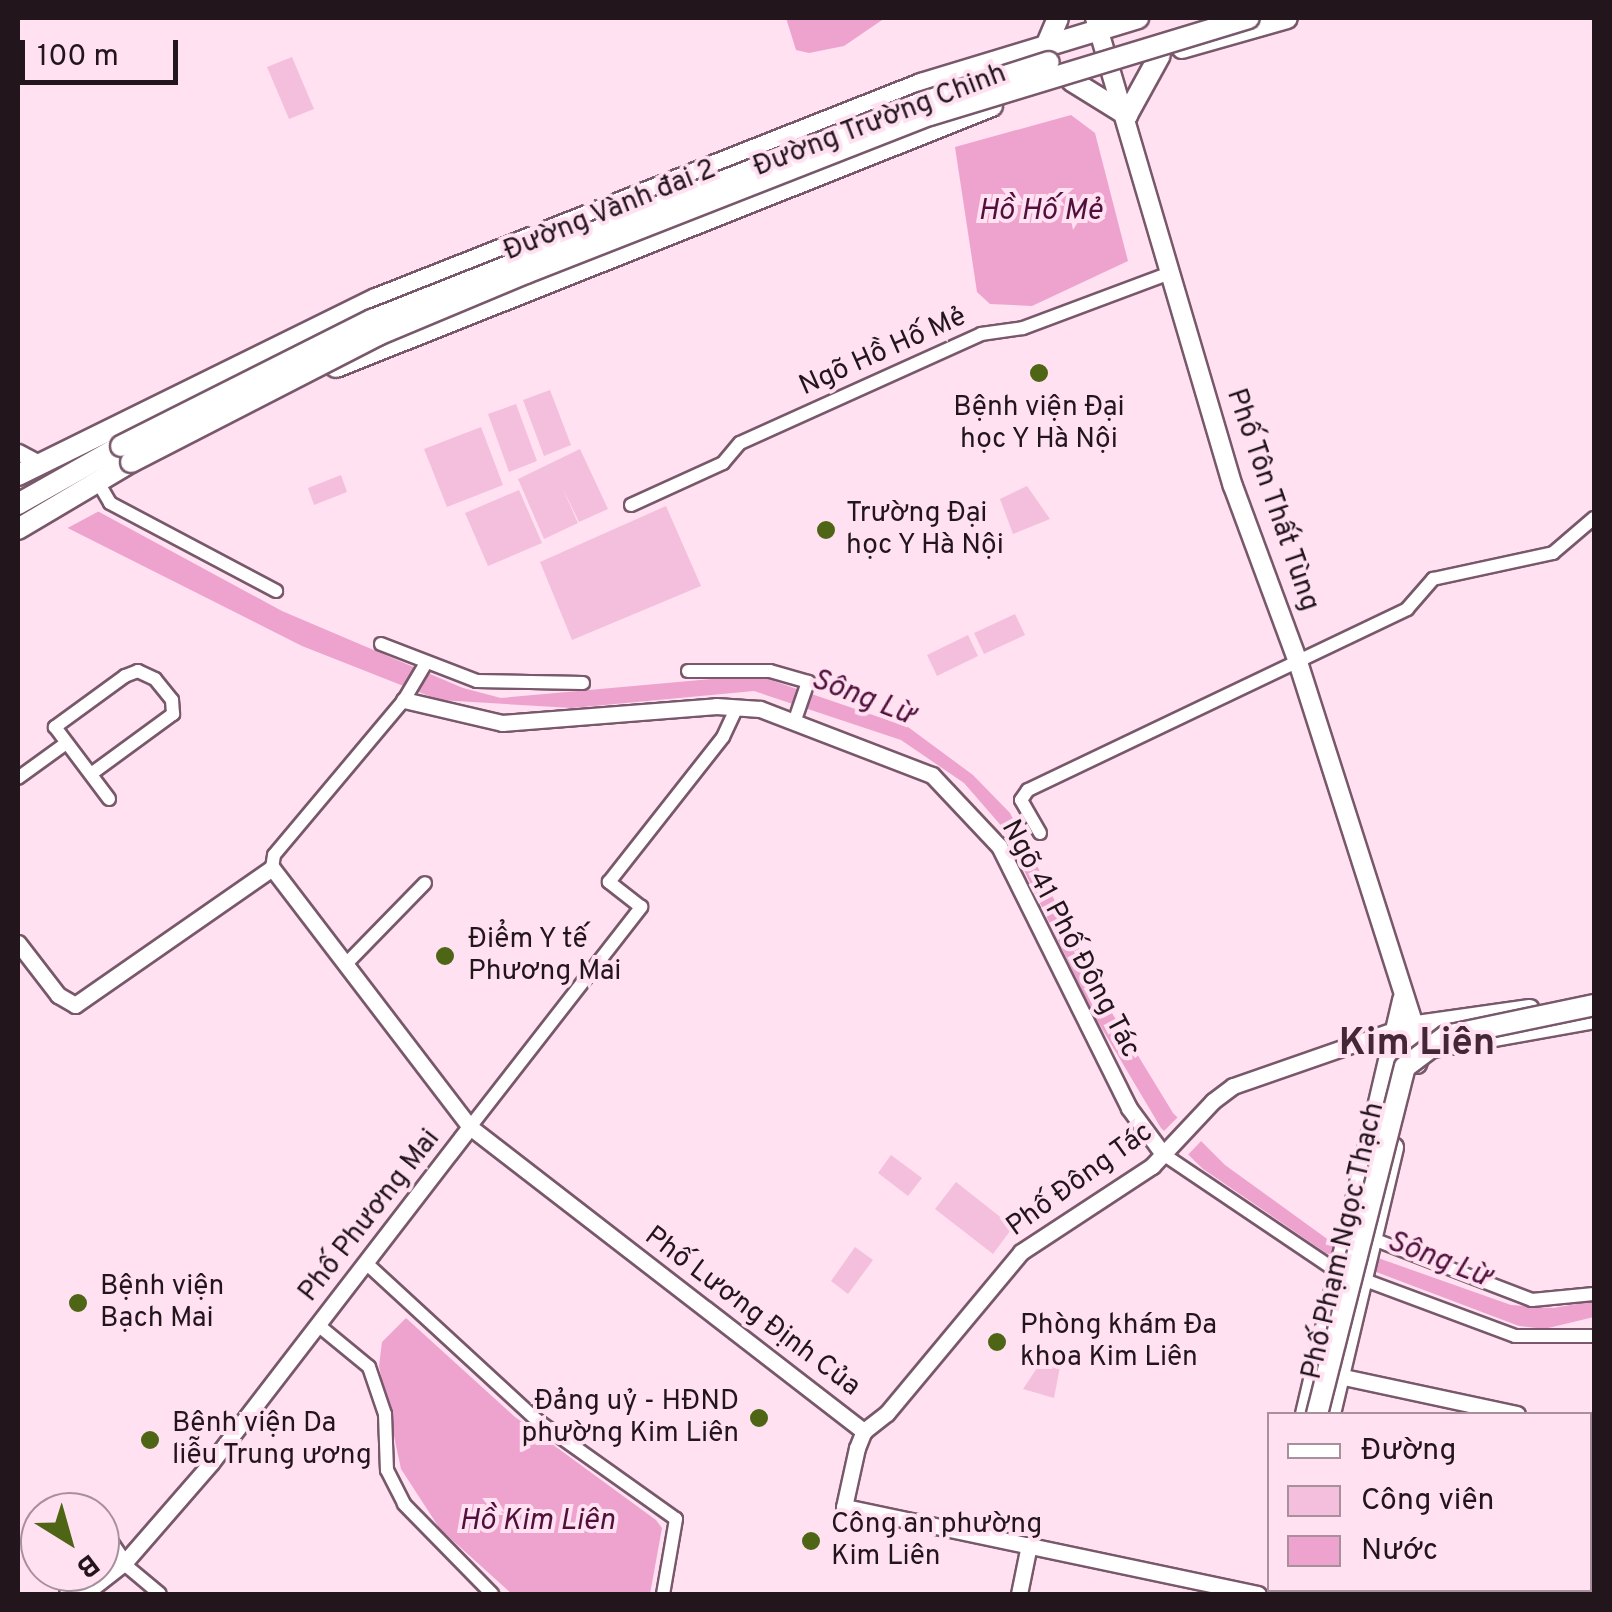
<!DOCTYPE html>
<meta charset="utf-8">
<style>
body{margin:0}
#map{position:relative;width:1612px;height:1612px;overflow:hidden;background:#ffe1f1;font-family:Overpass,sans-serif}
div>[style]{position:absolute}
.green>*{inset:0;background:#f4bfdd}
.water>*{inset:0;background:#eea3cf}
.pier>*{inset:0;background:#ffe1f1}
.roads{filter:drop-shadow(2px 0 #78586a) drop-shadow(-2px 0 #78586a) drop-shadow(0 2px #78586a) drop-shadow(0 -2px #78586a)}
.minor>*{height:12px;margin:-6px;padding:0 6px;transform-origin:6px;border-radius:6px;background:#fff}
.tertiary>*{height:15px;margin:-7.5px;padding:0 7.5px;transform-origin:7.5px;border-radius:7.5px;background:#fff}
.secondary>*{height:18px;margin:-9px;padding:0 9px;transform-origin:9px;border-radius:9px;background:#fff}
.primary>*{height:20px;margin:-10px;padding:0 10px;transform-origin:10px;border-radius:10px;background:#fff}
.trunk>*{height:20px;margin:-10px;padding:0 10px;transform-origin:10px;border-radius:10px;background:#fff}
.bridges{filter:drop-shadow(2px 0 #78586a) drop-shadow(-2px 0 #78586a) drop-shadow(0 2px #78586a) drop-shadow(0 -2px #78586a)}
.primary-bridge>*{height:20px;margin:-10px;padding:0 10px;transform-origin:10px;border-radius:10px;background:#fff}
.trunk-bridge>*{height:20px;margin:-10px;padding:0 10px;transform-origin:10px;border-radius:10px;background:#fff}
.dots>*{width:28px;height:28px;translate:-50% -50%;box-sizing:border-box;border:5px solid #ffe1f1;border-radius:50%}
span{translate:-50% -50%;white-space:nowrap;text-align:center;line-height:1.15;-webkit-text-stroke:8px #ffe1f1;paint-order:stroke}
.street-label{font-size:28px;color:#22151c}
.poi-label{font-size:28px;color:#22151c}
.left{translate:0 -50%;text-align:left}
.right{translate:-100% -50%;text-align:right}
.water-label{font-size:30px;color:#51103c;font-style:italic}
.district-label{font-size:38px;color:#432737;font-weight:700}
.frame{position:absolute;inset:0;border:20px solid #22151c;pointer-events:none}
.legend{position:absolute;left:1267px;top:1412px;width:325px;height:180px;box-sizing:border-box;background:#ffe1f1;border:2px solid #a78f9c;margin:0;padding:12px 18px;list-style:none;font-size:30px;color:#22151c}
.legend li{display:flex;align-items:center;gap:20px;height:50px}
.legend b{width:50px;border:2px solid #a78f9c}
.north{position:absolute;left:20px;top:1492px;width:100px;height:100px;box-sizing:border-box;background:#ffe1f1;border:2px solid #a78f9c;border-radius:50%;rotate:143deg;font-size:28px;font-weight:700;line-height:40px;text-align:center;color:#22151c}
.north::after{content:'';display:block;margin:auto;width:35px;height:45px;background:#4d6515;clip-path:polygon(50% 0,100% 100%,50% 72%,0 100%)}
.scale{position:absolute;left:20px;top:40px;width:158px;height:45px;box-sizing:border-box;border:5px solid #22151c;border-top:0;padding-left:12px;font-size:30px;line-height:35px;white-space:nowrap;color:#22151c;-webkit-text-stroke:8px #ffe1f1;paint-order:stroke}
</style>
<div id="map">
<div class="green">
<div style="clip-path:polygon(292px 57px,314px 109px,289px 119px,267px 67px)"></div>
<div style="clip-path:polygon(550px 390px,571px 445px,544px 456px,523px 400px)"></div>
<div style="clip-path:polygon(516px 404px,537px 461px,509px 472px,488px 414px)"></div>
<div style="clip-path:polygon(481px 427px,503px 485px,447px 507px,424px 449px)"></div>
<div style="clip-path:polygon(580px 449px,608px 509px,579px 522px,562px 487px,578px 523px,544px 539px,518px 479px)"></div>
<div style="clip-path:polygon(341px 475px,347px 492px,314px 505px,308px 488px)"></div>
<div style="clip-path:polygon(1027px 486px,1050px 519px,1013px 534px,1000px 499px)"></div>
<div style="clip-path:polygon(519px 490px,542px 543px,488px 566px,465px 513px)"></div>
<div style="clip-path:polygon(666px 506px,701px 586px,572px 640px,540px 562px)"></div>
<div style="clip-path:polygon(1015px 614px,1025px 635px,984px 654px,974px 633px)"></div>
<div style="clip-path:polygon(968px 635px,978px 656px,937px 676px,927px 655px)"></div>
<div style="clip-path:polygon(891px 1155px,922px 1178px,908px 1196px,878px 1173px)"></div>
<div style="clip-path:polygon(956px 1182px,1013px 1227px,993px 1254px,935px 1209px)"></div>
<div style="clip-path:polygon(855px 1247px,873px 1260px,848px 1294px,831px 1281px)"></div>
<div style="clip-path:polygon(1049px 1350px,1062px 1356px,1054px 1398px,1023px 1389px)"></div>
</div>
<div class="water">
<div style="clip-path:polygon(786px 18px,885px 18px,844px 46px,809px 53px,796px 50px)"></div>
<div style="clip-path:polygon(1071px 115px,1095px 133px,1128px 261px,1032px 306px,990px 304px,977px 292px,955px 147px)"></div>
<div style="clip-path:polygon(18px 468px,282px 611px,463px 688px,501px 698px,756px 675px,908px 727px,973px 775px,1010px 813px,1112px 1013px,1173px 1113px,1225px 1165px,1330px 1241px,1511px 1305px,1553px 1308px,1594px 1301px,1594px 1317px,1544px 1329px,1519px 1326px,1326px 1253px,1203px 1169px,1161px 1128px,1095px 1017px,1004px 829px,964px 783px,901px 740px,754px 691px,572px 708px,439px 700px,302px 646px,18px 503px)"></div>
<div style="clip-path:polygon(406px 1318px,515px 1417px,656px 1520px,662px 1528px,650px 1594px,512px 1594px,440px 1529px,401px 1469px,379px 1366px,382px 1342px)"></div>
</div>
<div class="pier">
<div style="clip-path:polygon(18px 463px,20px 463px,103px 509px,62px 531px,18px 508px)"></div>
<div style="clip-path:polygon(1181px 1114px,1204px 1138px,1185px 1158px,1161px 1134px)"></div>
</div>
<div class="roads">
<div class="minor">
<div style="left:102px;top:489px;width:16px;rotate:60deg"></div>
<div style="left:110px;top:503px;width:188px;rotate:27.9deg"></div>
<div style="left:631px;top:505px;width:101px;rotate:-24.5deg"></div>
<div style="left:723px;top:463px;width:26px;rotate:-50deg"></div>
<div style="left:740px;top:443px;width:265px;rotate:-24.3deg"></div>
<div style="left:981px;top:334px;width:42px;rotate:-8.1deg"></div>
<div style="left:1023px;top:328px;width:157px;rotate:-20.5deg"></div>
<div style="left:381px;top:644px;width:103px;rotate:21.1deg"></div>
<div style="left:477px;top:681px;width:106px;rotate:1.1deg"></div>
<div style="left:688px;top:671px;width:82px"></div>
<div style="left:770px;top:671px;width:40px;rotate:16deg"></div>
<div style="left:808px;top:682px;width:39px;rotate:109deg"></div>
<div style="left:91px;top:774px;width:102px;rotate:-36.2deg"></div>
<div style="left:173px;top:714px;width:14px;rotate:-94deg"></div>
<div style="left:172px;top:700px;width:27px;rotate:-129deg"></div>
<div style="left:155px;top:679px;width:19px;rotate:-155deg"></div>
<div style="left:138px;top:671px;width:14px;rotate:159deg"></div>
<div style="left:125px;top:676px;width:87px;rotate:143.9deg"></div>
<div style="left:55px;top:727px;width:90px;rotate:53.1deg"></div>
<div style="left:18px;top:778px;width:58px;rotate:-35.9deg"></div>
<div style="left:1040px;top:833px;width:38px;rotate:-120deg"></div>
<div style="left:1021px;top:800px;width:12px;rotate:-55deg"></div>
<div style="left:1028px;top:790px;width:420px;rotate:-25.5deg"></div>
<div style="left:1407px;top:609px;width:40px;rotate:-49deg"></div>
<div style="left:1433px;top:579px;width:123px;rotate:-12.2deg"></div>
<div style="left:1553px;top:553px;width:54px;rotate:-40.5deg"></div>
<div style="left:272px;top:868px;width:13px;rotate:-81deg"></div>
<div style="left:274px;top:855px;width:202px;rotate:-50deg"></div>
<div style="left:404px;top:700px;width:43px;rotate:-59.3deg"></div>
<div style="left:346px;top:964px;width:113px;rotate:-45.7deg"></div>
<div style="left:470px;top:1127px;width:279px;rotate:-52.1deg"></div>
<div style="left:641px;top:907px;width:41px;rotate:-142deg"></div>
<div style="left:609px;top:882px;width:184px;rotate:-51.8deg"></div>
<div style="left:723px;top:737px;width:33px;rotate:-65deg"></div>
<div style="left:1163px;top:1154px;width:211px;rotate:34deg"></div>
<div style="left:1373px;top:1239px;width:170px;rotate:21deg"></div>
<div style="left:1532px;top:1300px;width:62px;rotate:-5.5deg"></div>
<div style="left:366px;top:1263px;width:234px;rotate:42.6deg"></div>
<div style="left:538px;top:1421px;width:169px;rotate:35.4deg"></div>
<div style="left:676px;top:1519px;width:76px;rotate:99.8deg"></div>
<div style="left:1362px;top:1279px;width:163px;rotate:20.4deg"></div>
<div style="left:1515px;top:1336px;width:79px"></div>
<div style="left:318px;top:1325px;width:66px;rotate:39.5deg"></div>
<div style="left:369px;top:1367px;width:50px;rotate:71.2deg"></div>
<div style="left:385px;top:1414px;width:56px;rotate:88deg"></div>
<div style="left:387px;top:1470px;width:38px;rotate:63deg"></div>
<div style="left:404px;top:1504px;width:126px;rotate:45.6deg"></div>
<div style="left:1590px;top:1490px;width:10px;rotate:-66deg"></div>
<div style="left:111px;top:1541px;width:32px;rotate:56deg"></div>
<div style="left:129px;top:1568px;width:40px;rotate:40deg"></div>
<div style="left:1586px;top:1590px;width:9px;rotate:27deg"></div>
<div style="left:1491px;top:1594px;width:4px;rotate:-76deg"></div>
<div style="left:1534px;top:1594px;width:4px;rotate:-76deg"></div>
</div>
<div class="tertiary">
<div style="left:18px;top:452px;width:26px;rotate:28deg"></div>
<div style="left:404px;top:700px;width:101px;rotate:13.2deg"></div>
<div style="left:502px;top:723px;width:215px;rotate:-4.5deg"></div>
<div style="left:716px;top:706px;width:44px;rotate:3.9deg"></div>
<div style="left:760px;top:709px;width:184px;rotate:21deg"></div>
<div style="left:932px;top:775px;width:98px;rotate:46.7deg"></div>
<div style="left:999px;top:846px;width:292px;rotate:63.6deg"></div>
<div style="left:1129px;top:1108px;width:57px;rotate:53.5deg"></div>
<div style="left:18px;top:943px;width:66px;rotate:52.4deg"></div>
<div style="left:58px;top:995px;width:20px;rotate:30deg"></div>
<div style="left:75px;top:1005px;width:240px;rotate:-34.8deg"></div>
<div style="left:272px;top:868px;width:326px;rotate:52.6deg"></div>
<div style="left:470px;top:1127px;width:498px;rotate:37.7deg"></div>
<div style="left:1339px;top:1376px;width:182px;rotate:12.1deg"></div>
<div style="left:1590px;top:1432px;width:4px;rotate:27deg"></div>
<div style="left:67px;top:1594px;width:34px;rotate:-37deg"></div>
<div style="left:84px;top:1594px;width:52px;rotate:-38deg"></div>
<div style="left:125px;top:1562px;width:131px;rotate:-49deg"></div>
<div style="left:211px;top:1463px;width:424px;rotate:-52.4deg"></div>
<div style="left:1019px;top:1594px;width:50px;rotate:-78.5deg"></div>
<div style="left:1258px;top:1594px;width:423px;rotate:-168.1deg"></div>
<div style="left:844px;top:1507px;width:60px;rotate:-77.6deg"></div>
<div style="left:857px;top:1448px;width:18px;rotate:-68deg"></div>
<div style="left:864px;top:1431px;width:29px;rotate:-38deg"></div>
<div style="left:887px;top:1413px;width:209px;rotate:-50.2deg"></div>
<div style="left:1021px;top:1252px;width:157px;rotate:-33.3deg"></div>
<div style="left:1152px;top:1166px;width:89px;rotate:-46.8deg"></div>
<div style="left:1213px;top:1101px;width:25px;rotate:-37deg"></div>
<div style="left:1233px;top:1086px;width:174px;rotate:-19.2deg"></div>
</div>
<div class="secondary">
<div style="left:1095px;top:18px;width:488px;rotate:73.6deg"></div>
<div style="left:1233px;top:486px;width:184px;rotate:69.7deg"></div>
<div style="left:1297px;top:659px;width:411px;rotate:72.3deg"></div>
<div style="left:1422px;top:1051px;width:14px;rotate:111deg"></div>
<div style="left:1403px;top:1027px;width:128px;rotate:-8.1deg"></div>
<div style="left:1428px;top:1049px;width:169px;rotate:-10.2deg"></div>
<div style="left:1305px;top:1414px;width:426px;rotate:-76.8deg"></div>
<div style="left:1331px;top:1414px;width:274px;rotate:-76.7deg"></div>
</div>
<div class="primary">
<div style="left:1047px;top:44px;width:28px;rotate:-67deg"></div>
<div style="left:1182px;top:48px;width:109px;rotate:-15.9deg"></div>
<div style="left:1072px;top:81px;width:65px;rotate:31.7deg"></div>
<div style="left:1127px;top:115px;width:68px;rotate:-61.2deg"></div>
<div style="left:336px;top:367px;width:706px;rotate:-21.7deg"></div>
<div style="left:18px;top:475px;width:399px;rotate:-26.2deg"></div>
<div style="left:376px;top:299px;width:586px;rotate:-21.53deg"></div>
<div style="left:921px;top:84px;width:227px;rotate:-16.9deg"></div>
<div style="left:1283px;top:1594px;width:4px;rotate:-63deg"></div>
</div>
<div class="trunk">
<div style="left:18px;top:504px;width:118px;rotate:-29.4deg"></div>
<div style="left:18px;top:529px;width:131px;rotate:-30.7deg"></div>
</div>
</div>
<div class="bridges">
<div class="primary-bridge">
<div style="left:1317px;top:1414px;width:358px;rotate:-75.8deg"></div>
<div style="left:1405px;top:1067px;width:51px;rotate:-37.1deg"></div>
<div style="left:1446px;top:1036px;width:151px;rotate:-11.8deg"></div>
</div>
<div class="trunk-bridge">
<div style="left:121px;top:446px;width:281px;rotate:-26.7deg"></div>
<div style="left:372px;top:320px;width:590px;rotate:-21.57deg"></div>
<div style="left:921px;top:103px;width:134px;rotate:-17.8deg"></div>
<div style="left:131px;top:462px;width:278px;rotate:-27.2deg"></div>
<div style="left:378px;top:335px;width:160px;rotate:-22.7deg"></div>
<div style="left:526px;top:273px;width:434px;rotate:-21.4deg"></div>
<div style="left:930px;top:115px;width:333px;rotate:-16.9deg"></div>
</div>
</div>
<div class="dots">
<div style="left:1039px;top:373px;background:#4d6515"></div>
<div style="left:826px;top:530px;background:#4d6515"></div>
<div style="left:445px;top:956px;background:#4d6515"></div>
<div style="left:78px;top:1303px;background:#4d6515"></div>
<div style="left:997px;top:1342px;background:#4d6515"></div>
<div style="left:759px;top:1418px;background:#4d6515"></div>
<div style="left:150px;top:1440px;background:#4d6515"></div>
<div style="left:811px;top:1541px;background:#4d6515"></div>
</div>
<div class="street-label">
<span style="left:880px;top:121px;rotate:-21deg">Đường Trường Chinh</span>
<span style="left:610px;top:211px;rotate:-22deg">Đường Vành đai 2</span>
<span style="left:883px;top:352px;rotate:-24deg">Ngõ Hồ Hố Mẻ</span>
<span style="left:1272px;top:500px;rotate:71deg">Phố Tôn Thất Tùng</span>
<span style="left:1070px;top:939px;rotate:62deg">Ngõ 41 Phố Đông Tác</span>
<span style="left:1080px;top:1180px;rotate:-36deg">Phố Đông Tác</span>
<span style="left:370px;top:1216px;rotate:-52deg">Phố Phương Mai</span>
<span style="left:1344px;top:1241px;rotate:-77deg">Phố Phạm Ngọc Thạch</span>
<span style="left:752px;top:1312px;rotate:37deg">Phố Lương Định Của</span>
</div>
<div class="poi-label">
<span style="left:1039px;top:424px">Bệnh viện Đại<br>học Y Hà Nội</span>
<span class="left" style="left:846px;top:530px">Trường Đại<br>học Y Hà Nội</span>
<span class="left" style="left:468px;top:956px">Điểm Y tế<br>Phương Mai</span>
<span class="left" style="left:100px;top:1303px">Bệnh viện<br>Bạch Mai</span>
<span class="left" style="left:1020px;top:1342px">Phòng khám Đa<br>khoa Kim Liên</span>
<span class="right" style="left:739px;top:1418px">Đảng uỷ - HĐND<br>phường Kim Liên</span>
<span class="left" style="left:172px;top:1440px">Bệnh viện Da<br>liễu Trung ương</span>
<span class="left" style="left:831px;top:1541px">Công an phường<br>Kim Liên</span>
</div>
<div class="water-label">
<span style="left:1040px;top:212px">Hồ Hố Mẻ</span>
<span style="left:863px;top:699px;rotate:21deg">Sông Lừ</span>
<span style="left:1439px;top:1261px;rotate:21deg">Sông Lừ</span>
<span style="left:537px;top:1522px">Hồ Kim Liên</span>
</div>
<div class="district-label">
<span style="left:1417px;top:1045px">Kim Liên</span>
</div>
<div class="frame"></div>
<ul class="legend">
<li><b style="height:12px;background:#fff"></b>Đường</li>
<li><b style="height:28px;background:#f4bfdd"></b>Công viên</li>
<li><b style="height:28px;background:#eea3cf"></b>Nước</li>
</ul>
<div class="north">B</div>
<div class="scale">100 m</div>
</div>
